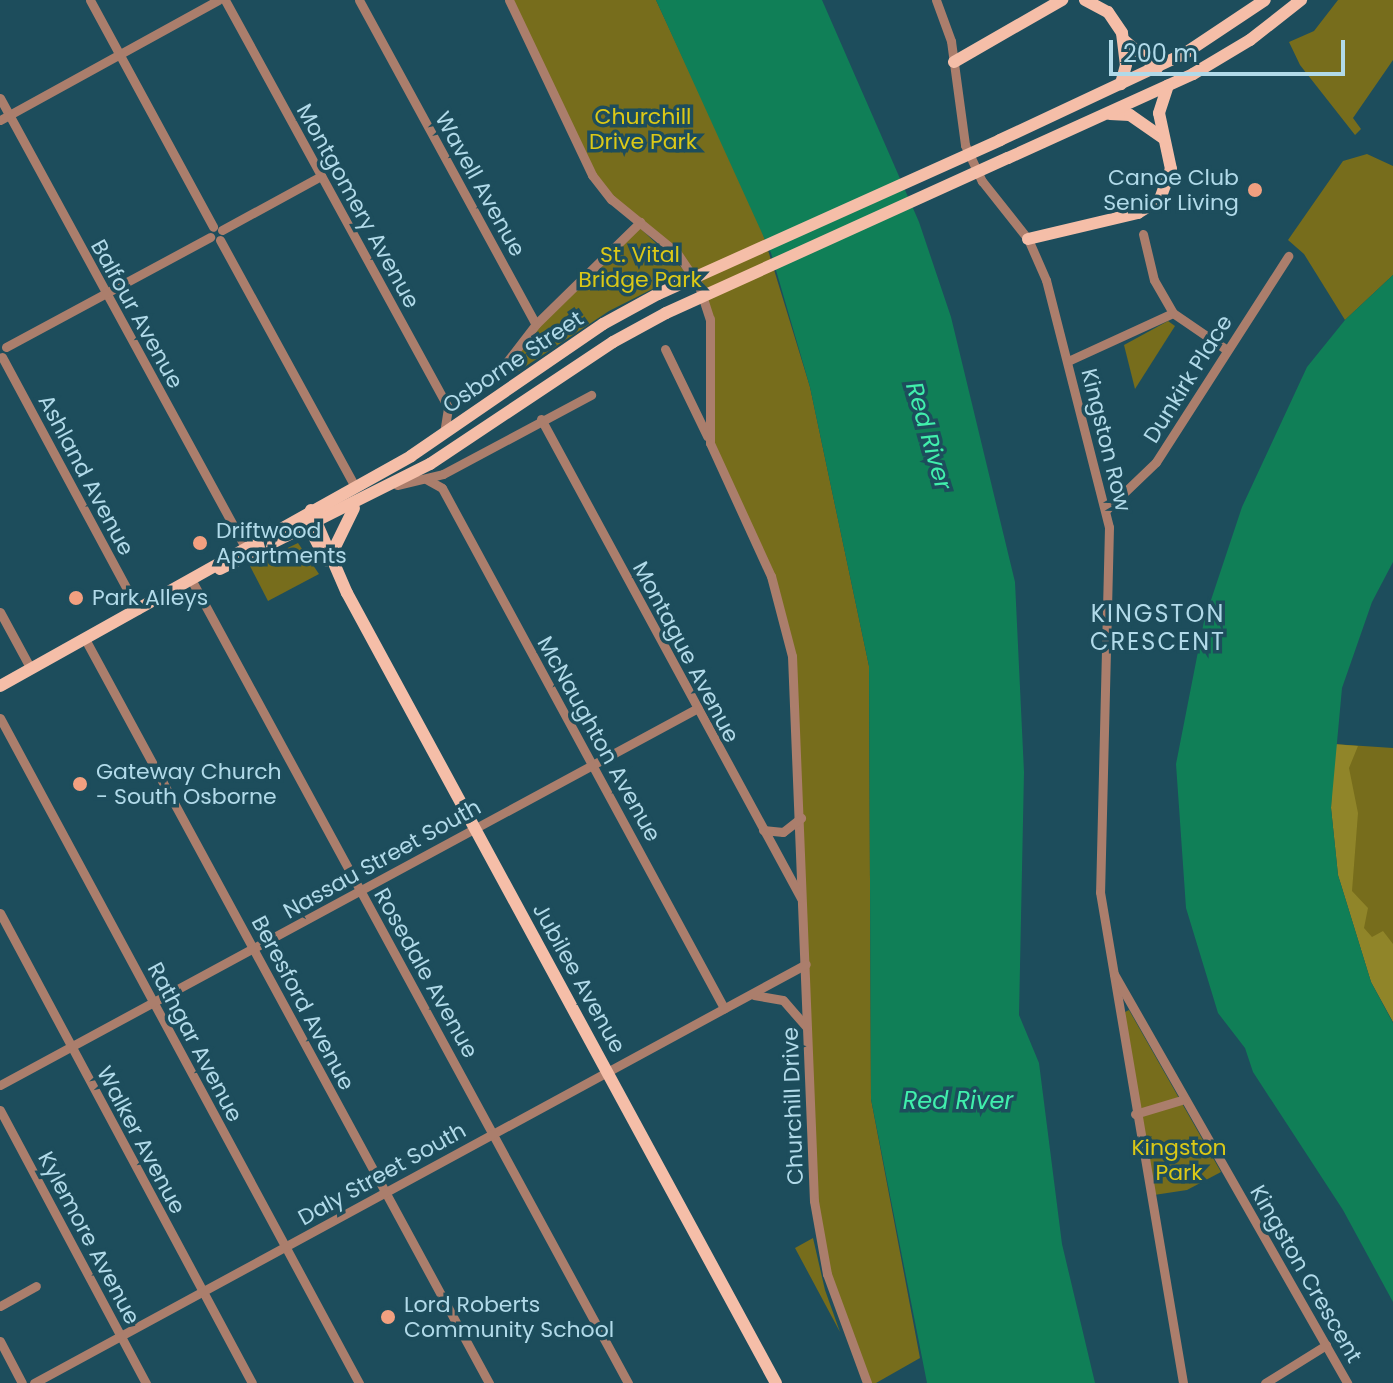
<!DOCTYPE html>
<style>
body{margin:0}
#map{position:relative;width:1393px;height:1383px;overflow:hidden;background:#1d4d5c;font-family:Poppins,sans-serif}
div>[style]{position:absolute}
.green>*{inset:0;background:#776d1c}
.forest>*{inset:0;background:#908529}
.water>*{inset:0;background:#107f57}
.minor>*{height:9px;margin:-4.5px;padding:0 4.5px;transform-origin:4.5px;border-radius:4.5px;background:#ab7e6c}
.major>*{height:12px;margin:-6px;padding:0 6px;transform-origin:6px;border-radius:6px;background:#f5bea8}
.major-bridge>*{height:12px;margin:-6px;padding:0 6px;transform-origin:6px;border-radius:6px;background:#f5bea8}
.dots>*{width:22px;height:22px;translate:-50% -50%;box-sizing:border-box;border:4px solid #1d4d5c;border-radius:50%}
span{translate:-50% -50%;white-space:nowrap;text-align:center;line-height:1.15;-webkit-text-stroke:7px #1d4d5c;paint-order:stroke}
.park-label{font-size:22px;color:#dbc817}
.poi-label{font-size:22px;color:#b1dae9}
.right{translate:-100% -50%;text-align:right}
.left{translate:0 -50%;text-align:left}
.street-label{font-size:22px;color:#b1dae9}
.water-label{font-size:24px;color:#40efac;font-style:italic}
.neighbourhood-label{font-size:24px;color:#b1dae9;letter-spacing:2px}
.scale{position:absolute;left:1109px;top:40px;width:236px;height:36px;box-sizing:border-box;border:4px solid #b1dae9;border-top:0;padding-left:10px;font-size:24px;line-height:28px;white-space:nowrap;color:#b1dae9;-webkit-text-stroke:6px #1d4d5c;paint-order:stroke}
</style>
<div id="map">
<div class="green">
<div style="clip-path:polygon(509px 0,656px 0,760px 224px,810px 387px,869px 666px,871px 1099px,920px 1358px,876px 1383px,867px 1383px,847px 1331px,818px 1229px,797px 716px,784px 616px,710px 443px,710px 319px,689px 269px,592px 175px)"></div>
<div style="clip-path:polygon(1338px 0,1393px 0,1393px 60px,1353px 118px,1361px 129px,1355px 135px,1300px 65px,1289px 42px,1314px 31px)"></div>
<div style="clip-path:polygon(1367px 154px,1393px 166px,1393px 275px,1345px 320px,1304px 254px,1288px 240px,1343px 161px)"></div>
<div style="clip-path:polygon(640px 228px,686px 272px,609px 311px,514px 374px,508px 368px,539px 327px)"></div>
<div style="clip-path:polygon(1168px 321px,1175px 326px,1135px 389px,1124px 345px)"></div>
<div style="clip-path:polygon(298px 543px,319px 574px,268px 601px,250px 566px)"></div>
<div style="clip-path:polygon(1333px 744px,1393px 748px,1393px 1022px,1338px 875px)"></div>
<div style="clip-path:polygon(1129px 1010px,1221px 1172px,1187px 1190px,1154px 1195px,1123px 1013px)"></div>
<div style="clip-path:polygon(813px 1238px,825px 1290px,840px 1332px,795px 1248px)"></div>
</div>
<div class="forest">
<div style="clip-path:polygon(1333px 744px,1358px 746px,1349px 768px,1358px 813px,1352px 891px,1368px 908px,1364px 928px,1372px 937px,1383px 931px,1393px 944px,1393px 1022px,1371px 982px,1338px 875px,1331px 808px)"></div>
</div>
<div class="water">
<div style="clip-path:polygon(656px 0,822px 0,919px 222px,951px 317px,1015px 582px,1024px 772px,1019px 1015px,1039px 1063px,1062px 1244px,1095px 1383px,927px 1383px,871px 1099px,869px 666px,810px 387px,771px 253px)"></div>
<div style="clip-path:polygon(1393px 275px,1393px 562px,1372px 602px,1342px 688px,1331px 808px,1338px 875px,1371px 982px,1393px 1023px,1393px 1302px,1343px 1210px,1253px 1072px,1245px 1048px,1218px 1013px,1186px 908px,1176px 764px,1204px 621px,1242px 507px,1307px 367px,1345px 320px)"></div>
</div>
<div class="minor">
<div style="left:90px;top:0;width:258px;rotate:61.5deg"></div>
<div style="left:225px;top:0;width:465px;rotate:61.3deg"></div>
<div style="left:448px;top:408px;width:24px;rotate:99deg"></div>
<div style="left:359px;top:0;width:369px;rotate:61.4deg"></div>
<div style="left:509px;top:0;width:194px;rotate:64.6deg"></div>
<div style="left:592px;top:175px;width:31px;rotate:52deg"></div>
<div style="left:611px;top:199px;width:85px;rotate:39.3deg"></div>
<div style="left:677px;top:253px;width:40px;rotate:56deg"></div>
<div style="left:699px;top:286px;width:35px;rotate:72deg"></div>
<div style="left:710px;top:319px;width:124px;rotate:90deg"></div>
<div style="left:710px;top:443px;width:146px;rotate:65.4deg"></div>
<div style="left:771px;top:576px;width:83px;rotate:75.3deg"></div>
<div style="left:792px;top:656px;width:545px;rotate:87.69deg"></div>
<div style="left:814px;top:1201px;width:74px;rotate:79.9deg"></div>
<div style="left:827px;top:1274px;width:116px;rotate:69.8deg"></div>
<div style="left:936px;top:0;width:44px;rotate:69.9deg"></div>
<div style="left:951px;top:41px;width:105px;rotate:82.3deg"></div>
<div style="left:965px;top:145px;width:40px;rotate:65deg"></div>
<div style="left:982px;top:181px;width:74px;rotate:51.6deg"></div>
<div style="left:1028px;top:239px;width:45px;rotate:66.3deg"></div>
<div style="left:1046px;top:280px;width:255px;rotate:75.7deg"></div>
<div style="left:1109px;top:527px;width:365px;rotate:91.4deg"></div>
<div style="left:1100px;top:892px;width:498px;rotate:80.4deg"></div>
<div style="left:0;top:98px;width:511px;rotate:61.38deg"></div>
<div style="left:0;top:120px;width:249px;rotate:-28.8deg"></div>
<div style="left:222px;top:230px;width:113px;rotate:-28.6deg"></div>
<div style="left:1143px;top:234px;width:47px;rotate:76.6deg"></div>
<div style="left:1154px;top:280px;width:38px;rotate:60deg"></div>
<div style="left:1173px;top:313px;width:65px;rotate:34.4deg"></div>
<div style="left:220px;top:240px;width:281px;rotate:61.3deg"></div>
<div style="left:6px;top:347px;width:232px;rotate:-28.3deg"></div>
<div style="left:665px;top:349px;width:97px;rotate:64.2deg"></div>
<div style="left:2px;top:357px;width:287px;rotate:61.7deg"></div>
<div style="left:1068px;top:361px;width:115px;rotate:-24.6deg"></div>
<div style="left:493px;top:380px;width:71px;rotate:-52.5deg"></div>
<div style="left:536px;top:324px;width:146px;rotate:-44.4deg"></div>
<div style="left:541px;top:419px;width:545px;rotate:61.51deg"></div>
<div style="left:426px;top:479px;width:18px;rotate:29deg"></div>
<div style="left:442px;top:488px;width:592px;rotate:61.53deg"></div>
<div style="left:397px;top:485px;width:47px;rotate:-13.4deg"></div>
<div style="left:443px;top:474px;width:168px;rotate:-28.1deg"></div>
<div style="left:1106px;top:510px;width:69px;rotate:-43.8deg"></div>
<div style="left:1156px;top:462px;width:245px;rotate:-57.3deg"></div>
<div style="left:192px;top:581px;width:913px;rotate:61.47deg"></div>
<div style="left:0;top:612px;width:65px;rotate:61.5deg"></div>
<div style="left:85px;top:639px;width:847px;rotate:61.5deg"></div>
<div style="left:0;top:718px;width:756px;rotate:61.64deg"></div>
<div style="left:763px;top:830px;width:20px;rotate:6deg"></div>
<div style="left:783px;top:832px;width:23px;rotate:-38deg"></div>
<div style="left:0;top:913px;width:533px;rotate:61.8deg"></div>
<div style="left:1114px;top:974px;width:471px;rotate:60.3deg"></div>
<div style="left:754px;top:995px;width:29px;rotate:10deg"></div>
<div style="left:783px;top:1000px;width:35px;rotate:49deg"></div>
<div style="left:0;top:1085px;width:791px;rotate:-28.38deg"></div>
<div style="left:0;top:1110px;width:310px;rotate:61.9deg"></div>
<div style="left:1135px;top:1114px;width:52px;rotate:-16.7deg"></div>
<div style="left:0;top:1306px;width:41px;rotate:-29.1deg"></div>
<div style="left:0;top:1341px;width:47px;rotate:62.4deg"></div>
<div style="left:34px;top:1383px;width:878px;rotate:-28.49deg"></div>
<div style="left:1265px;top:1383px;width:72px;rotate:-31.9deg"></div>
</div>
<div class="major">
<div style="left:1085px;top:0;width:26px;rotate:28deg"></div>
<div style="left:1108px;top:12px;width:25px;rotate:56deg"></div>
<div style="left:1122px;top:33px;width:32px;rotate:83deg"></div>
<div style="left:1126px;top:65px;width:20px;rotate:105deg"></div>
<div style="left:1125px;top:41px;width:42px;rotate:40.2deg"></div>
<div style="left:954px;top:62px;width:125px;rotate:-29.9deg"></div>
<div style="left:1110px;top:114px;width:20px;rotate:3deg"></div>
<div style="left:1130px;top:115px;width:40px;rotate:34.9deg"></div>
<div style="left:1000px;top:140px;width:203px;rotate:-25.1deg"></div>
<div style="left:1184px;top:54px;width:97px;rotate:-33.7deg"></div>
<div style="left:1008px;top:158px;width:203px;rotate:-24.4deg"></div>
<div style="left:1193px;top:74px;width:66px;rotate:-30.8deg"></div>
<div style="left:1250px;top:40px;width:65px;rotate:-38.1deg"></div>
<div style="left:1028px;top:239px;width:113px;rotate:-13.3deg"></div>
<div style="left:1138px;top:213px;width:26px;rotate:-32deg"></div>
<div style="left:1160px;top:199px;width:32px;rotate:-70deg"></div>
<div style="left:1171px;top:169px;width:57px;rotate:-102.1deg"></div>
<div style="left:1159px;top:113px;width:29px;rotate:-72deg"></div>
<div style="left:311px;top:510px;width:90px;rotate:66.6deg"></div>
<div style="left:347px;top:593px;width:899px;rotate:61.5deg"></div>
<div style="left:307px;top:523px;width:42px;rotate:62.8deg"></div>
<div style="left:331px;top:555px;width:52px;rotate:-63.9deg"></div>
<div style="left:220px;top:569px;width:235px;rotate:-26.6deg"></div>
<div style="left:430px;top:464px;width:220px;rotate:-33.7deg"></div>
<div style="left:613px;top:342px;width:60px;rotate:-28.7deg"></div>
<div style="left:0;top:686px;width:471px;rotate:-29.2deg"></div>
<div style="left:411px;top:456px;width:233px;rotate:-34.5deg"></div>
<div style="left:603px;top:324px;width:63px;rotate:-28.6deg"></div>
</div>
<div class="major-bridge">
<div style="left:658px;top:294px;width:375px;rotate:-24.2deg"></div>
<div style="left:666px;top:313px;width:375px;rotate:-24.4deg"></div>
</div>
<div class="dots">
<div style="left:1255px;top:190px;background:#f2a080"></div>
<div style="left:200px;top:543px;background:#f2a080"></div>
<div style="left:76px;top:598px;background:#f2a080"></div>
<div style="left:80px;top:784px;background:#f2a080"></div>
<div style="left:388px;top:1317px;background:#f2a080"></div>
</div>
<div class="park-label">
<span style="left:643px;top:129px">Churchill<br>Drive Park</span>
<span style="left:640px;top:267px">St. Vital<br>Bridge Park</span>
<span style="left:1179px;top:1160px">Kingston<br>Park</span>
</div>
<div class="poi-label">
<span class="right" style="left:1239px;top:190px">Canoe Club<br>Senior Living</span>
<span class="left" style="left:216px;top:543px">Driftwood<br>Apartments</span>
<span class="left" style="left:92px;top:598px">Park Alleys</span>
<span class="left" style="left:96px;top:784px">Gateway Church<br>- South Osborne</span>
<span class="left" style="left:404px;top:1317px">Lord Roberts<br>Community School</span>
</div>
<div class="street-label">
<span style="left:480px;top:184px;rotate:61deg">Wavell Avenue</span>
<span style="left:358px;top:206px;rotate:61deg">Montgomery Avenue</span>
<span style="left:137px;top:314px;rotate:61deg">Balfour Avenue</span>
<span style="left:513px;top:362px;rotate:-34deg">Osborne Street</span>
<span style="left:1188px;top:379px;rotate:-58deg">Dunkirk Place</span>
<span style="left:1106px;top:440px;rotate:76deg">Kingston Row</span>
<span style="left:86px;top:475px;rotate:62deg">Ashland Avenue</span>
<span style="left:686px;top:652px;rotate:62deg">Montague Avenue</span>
<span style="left:599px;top:739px;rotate:61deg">McNaughton Avenue</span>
<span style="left:382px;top:859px;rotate:-29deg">Nassau Street South</span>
<span style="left:426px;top:973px;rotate:61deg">Rosedale Avenue</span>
<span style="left:579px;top:978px;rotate:61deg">Jubilee Avenue</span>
<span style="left:303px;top:1003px;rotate:62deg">Beresford Avenue</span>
<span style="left:195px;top:1042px;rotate:62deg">Rathgar Avenue</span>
<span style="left:793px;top:1106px;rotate:-92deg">Churchill Drive</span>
<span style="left:141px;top:1140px;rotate:62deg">Walker Avenue</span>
<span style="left:382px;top:1174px;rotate:-29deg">Daly Street South</span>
<span style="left:89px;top:1238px;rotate:62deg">Kylemore Avenue</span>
<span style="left:1306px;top:1274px;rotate:60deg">Kingston Crescent</span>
</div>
<div class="water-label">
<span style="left:929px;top:436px;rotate:74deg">Red River</span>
<span style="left:958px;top:1101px">Red River</span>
</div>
<div class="neighbourhood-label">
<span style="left:1158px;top:628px">KINGSTON<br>CRESCENT</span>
</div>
<div class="scale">200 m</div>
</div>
